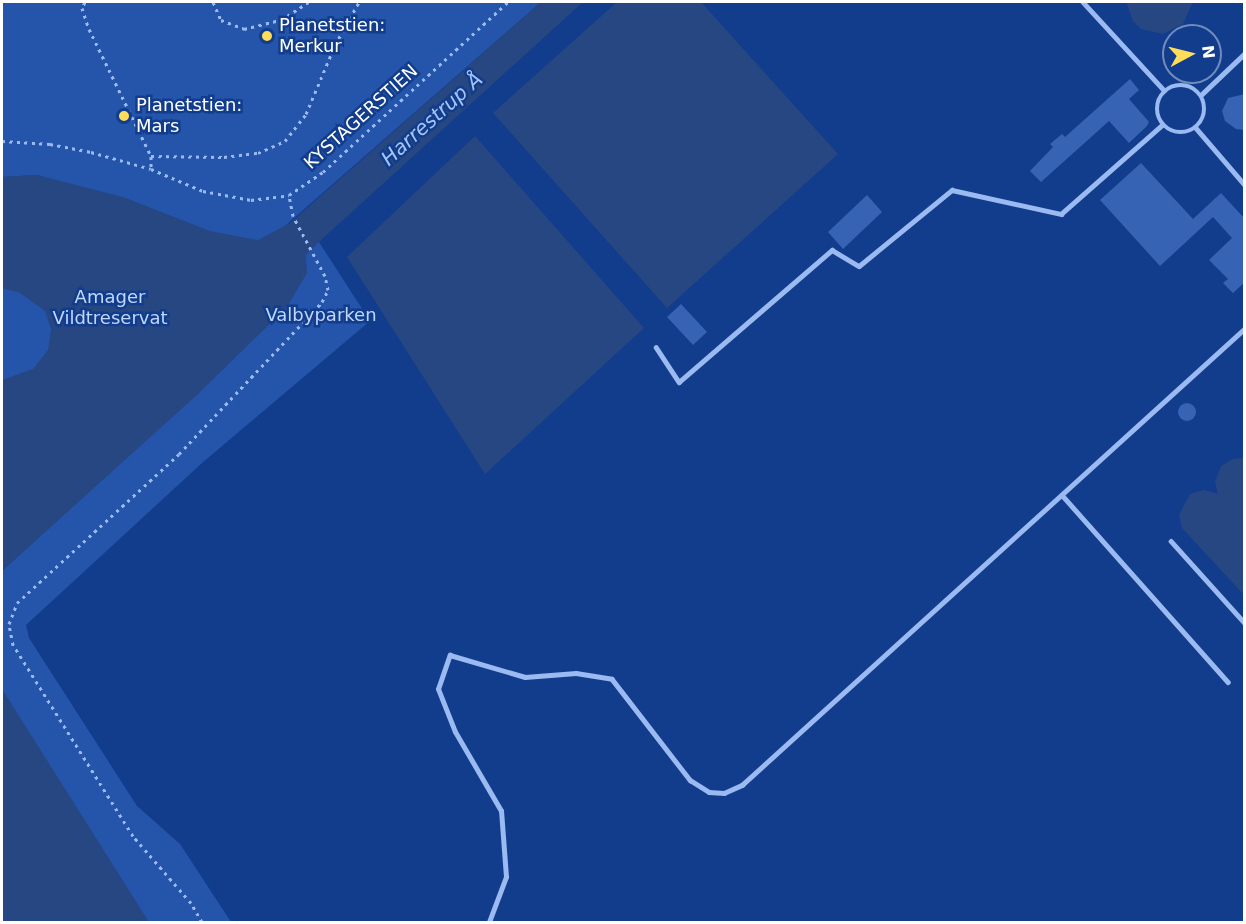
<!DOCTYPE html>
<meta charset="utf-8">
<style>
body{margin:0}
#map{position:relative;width:1246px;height:924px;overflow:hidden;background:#123d8c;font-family:"DejaVu Sans",sans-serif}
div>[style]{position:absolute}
.green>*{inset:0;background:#2455ab}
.water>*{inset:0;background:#274782}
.building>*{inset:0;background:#3663b3}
.round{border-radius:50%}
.path>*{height:3px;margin-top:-1.5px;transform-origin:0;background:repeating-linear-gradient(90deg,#9abaf1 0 3px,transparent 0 7.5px)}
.service>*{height:4.5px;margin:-2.25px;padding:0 2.25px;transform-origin:2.25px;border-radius:2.25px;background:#9abaf1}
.service>.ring{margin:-2.25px;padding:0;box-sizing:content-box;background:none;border:4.5px solid #9abaf1;border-radius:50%}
.dots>*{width:16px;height:16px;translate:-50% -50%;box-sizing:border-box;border:3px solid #123d8c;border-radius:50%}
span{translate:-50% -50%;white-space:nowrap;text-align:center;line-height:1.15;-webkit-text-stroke:5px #123d8c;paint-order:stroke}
.poi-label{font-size:18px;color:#fff}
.left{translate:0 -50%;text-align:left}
.street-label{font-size:18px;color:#fff}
.park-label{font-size:18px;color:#c1d7fc}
.water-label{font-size:20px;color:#a6c4f8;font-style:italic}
.frame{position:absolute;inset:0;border:3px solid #fff;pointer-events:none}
.north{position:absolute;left:1162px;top:24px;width:60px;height:60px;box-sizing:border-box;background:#123d8c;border:2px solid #718bba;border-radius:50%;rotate:83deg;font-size:16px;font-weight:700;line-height:24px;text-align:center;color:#fff}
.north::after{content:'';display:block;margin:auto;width:21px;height:27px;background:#ffdd5a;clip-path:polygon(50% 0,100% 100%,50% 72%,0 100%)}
</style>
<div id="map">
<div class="green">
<div style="clip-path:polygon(2px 2px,541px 2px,286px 225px,2px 569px,2px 181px,131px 201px,37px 175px,2px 177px)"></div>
<div style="clip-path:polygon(317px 239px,370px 321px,202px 463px,26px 625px,29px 638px,137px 806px,180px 844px,231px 922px,2px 922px,2px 571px,165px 422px)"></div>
</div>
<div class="water">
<div style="clip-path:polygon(541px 2px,583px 2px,320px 241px,306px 255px,307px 273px,287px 307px,198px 394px,2px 571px,2px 380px,33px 369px,48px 350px,51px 329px,45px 311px,20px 293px,2px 288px,2px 177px,37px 175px,123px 197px,210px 231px,258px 240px,290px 223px)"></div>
<div style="clip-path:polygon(617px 2px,701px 2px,838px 154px,667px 308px,493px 113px)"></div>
<div style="clip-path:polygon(1126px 2px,1192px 2px,1192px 4px,1183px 24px,1163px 34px,1141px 29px,1133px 21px)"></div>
<div style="clip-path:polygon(475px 136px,644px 328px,485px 474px,347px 257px)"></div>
<div style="clip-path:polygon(1244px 458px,1244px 595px,1182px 528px,1179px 515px,1190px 494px,1204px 490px,1218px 494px,1215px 482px,1221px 466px,1233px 459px)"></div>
<div style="clip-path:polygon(2px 689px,149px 922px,2px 922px)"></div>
</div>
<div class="building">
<div style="clip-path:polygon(1130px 79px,1139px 90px,1129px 99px,1149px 122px,1147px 126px,1129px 143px,1109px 121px,1041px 182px,1030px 171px,1053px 147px,1050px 144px,1062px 134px,1065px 137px)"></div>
<div style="clip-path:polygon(1245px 94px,1245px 130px,1236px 129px,1225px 121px,1222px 111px,1228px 98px)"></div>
<div style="clip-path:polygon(1141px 163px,1193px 219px,1221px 193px,1245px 219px,1245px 282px,1233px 293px,1223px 283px,1228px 279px,1209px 260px,1232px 238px,1213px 217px,1160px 266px,1100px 200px)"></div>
<div style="clip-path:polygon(867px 195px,882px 212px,843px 249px,828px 232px)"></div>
<div style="clip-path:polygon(681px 304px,707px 332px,693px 345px,667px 317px)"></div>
<div class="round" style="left:1178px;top:403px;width:18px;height:18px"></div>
</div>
<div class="path">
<div style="left:85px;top:2px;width:7px;rotate:117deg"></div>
<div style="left:82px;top:8px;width:22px;rotate:72deg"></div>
<div style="left:89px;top:29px;width:141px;rotate:64deg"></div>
<div style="left:151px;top:156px;width:13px;rotate:90deg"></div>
<div style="left:213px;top:2px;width:20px;rotate:66deg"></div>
<div style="left:221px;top:20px;width:25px;rotate:21deg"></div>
<div style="left:244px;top:29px;width:38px;rotate:-14deg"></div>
<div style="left:281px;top:20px;width:33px;rotate:-33deg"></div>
<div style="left:2px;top:141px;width:48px;rotate:3.6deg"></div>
<div style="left:50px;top:144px;width:42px;rotate:11deg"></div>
<div style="left:91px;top:152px;width:62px;rotate:15.8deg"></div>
<div style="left:151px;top:169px;width:56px;rotate:22.9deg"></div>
<div style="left:203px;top:191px;width:49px;rotate:10.6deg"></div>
<div style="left:251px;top:200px;width:38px;rotate:-7deg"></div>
<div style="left:289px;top:195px;width:41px;rotate:-34.1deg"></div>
<div style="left:323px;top:172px;width:251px;rotate:-42.6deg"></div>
<div style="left:151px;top:156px;width:73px;rotate:0.8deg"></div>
<div style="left:224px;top:157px;width:34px;rotate:-7deg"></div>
<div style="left:258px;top:153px;width:30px;rotate:-24deg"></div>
<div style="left:285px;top:141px;width:34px;rotate:-52deg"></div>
<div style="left:306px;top:114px;width:75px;rotate:-67.2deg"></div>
<div style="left:335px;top:45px;width:49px;rotate:-60.8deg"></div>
<div style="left:202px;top:922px;width:22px;rotate:-120deg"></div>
<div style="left:191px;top:903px;width:89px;rotate:-130.9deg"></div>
<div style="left:133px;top:836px;width:226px;rotate:-122.1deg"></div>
<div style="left:13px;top:645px;width:21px;rotate:-101deg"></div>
<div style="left:9px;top:624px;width:22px;rotate:-69deg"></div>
<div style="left:17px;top:603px;width:220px;rotate:-42.6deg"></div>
<div style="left:179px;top:454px;width:209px;rotate:-46.7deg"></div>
<div style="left:322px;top:302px;width:13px;rotate:-63deg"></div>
<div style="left:328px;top:290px;width:14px;rotate:-102deg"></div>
<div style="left:325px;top:276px;width:68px;rotate:-118.1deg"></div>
<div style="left:293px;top:216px;width:21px;rotate:-101deg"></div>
</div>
<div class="service">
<div style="left:1083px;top:2px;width:120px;rotate:47.4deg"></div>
<div class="ring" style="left:1157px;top:85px;width:43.5px;height:43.5px"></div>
<div style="left:1201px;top:95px;width:59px;rotate:-43.6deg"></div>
<div style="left:1196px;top:128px;width:74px;rotate:49.4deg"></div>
<div style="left:656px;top:347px;width:42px;rotate:56.7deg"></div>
<div style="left:679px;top:382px;width:202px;rotate:-40.8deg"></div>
<div style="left:832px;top:250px;width:31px;rotate:31deg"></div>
<div style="left:859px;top:266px;width:120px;rotate:-39.3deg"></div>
<div style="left:952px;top:190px;width:112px;rotate:12.4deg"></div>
<div style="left:1061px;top:214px;width:135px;rotate:-41.4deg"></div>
<div style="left:1062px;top:495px;width:250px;rotate:48.4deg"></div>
<div style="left:1171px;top:541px;width:109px;rotate:48deg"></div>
<div style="left:489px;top:922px;width:48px;rotate:-69.3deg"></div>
<div style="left:506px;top:877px;width:66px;rotate:-94.3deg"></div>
<div style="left:501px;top:811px;width:91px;rotate:-120.2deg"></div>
<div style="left:455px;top:732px;width:46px;rotate:-111.6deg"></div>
<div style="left:438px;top:689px;width:36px;rotate:-71deg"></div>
<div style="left:450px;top:655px;width:78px;rotate:16.3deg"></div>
<div style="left:525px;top:677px;width:51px;rotate:-4.5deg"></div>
<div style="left:576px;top:673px;width:36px;rotate:9deg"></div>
<div style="left:612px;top:679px;width:128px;rotate:52.3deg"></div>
<div style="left:690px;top:780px;width:22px;rotate:32deg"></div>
<div style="left:709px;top:792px;width:15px;rotate:4deg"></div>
<div style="left:724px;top:793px;width:20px;rotate:-24deg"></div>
<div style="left:742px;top:785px;width:678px;rotate:-42.25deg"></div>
</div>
<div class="dots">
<div style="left:267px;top:36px;background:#ffdd5a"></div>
<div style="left:124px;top:116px;background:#ffdd5a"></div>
</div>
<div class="poi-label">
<span class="left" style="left:279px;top:36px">Planetstien:<br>Merkur</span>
<span class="left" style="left:136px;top:116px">Planetstien:<br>Mars</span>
</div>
<div class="street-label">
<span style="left:361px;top:117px;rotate:-42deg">KYSTAGERSTIEN</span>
</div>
<div class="park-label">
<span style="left:110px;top:308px">Amager<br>Vildtreservat</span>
<span style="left:321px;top:315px">Valbyparken</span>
</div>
<div class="water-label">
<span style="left:432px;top:119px;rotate:-42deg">Harrestrup Å</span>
</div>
<div class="frame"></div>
<div class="north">N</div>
</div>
